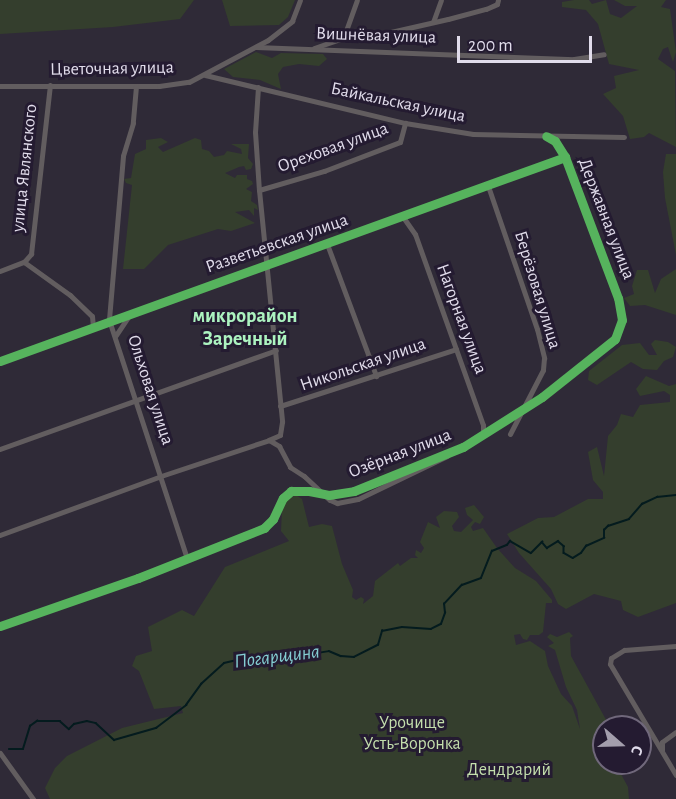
<!DOCTYPE html>
<meta charset="utf-8">
<style>
body{margin:0}
#map{position:relative;width:676px;height:799px;overflow:hidden;background:#2f2a37;font-family:"Alegreya Sans",sans-serif}
div>[style]{position:absolute}
.green>*{inset:0;background:#343e2d}
.stream>*{height:1.5px;margin:-0.75px;padding:0 0.75px;transform-origin:0.75px;border-radius:0.75px;background:#041b1e}
.minor>*{height:5px;margin:-2.5px;padding:0 2.5px;transform-origin:2.5px;border-radius:2.5px;background:#625d5f}
.cycleway>*{height:9px;margin:-4.5px;padding:0 4.5px;transform-origin:4.5px;border-radius:4.5px;background:#56b35d}
span{translate:-50% -50%;white-space:nowrap;text-align:center;line-height:1.15;-webkit-text-stroke:6px #241b31;paint-order:stroke}
.street-label{font-size:18px;color:#e1dceb}
.park-label{font-size:18px;color:#c3deac}
.neighbourhood-label{font-size:20px;color:#acf3c0;font-weight:700}
.water-label{font-size:20px;color:#84ced2;font-style:italic}
.north{position:absolute;left:592px;top:715px;width:60px;height:60px;box-sizing:border-box;background:#241b31;border:2px solid #70687b;border-radius:50%;rotate:110deg;font-size:16px;font-weight:700;line-height:24px;text-align:center;color:#e1dceb}
.north::after{content:'';display:block;margin:auto;width:21px;height:27px;background:#a39eac;clip-path:polygon(50% 0,100% 100%,50% 72%,0 100%)}
.scale{position:absolute;left:457px;top:36px;width:135px;height:27px;box-sizing:border-box;border:3px solid #e1dceb;border-top:0;padding-left:8px;font-size:18px;line-height:21px;white-space:nowrap;color:#e1dceb;-webkit-text-stroke:4px #241b31;paint-order:stroke}
</style>
<div id="map">
<div class="green">
<div style="clip-path:polygon(0 0,194px 0,180px 19px,113px 27px,0 34px)"></div>
<div style="clip-path:polygon(222px 0,295px 0,288px 17px,279px 25px,230px 26px)"></div>
<div style="clip-path:polygon(574px 0,589px 0,592px 4px,606px 0,610px 14px,621px 18px,637px 6px,625px 6px,614px 0,666px 0,661px 7px,670px 9px,676px 52px,673px 62px,668px 47px,663px 49px,658px 59px,675px 71px,676px 147px,649px 133px,644px 137px,630px 139px,623px 116px,603px 94px,616px 88px,614px 76px,639px 70px,609px 64px,598px 24px,586px 10px,562px 7px,562px 2px)"></div>
<div style="clip-path:polygon(256px 52px,272px 58px,281px 53px,323px 54px,327px 59px,319px 66px,299px 64px,283px 67px,278px 74px,281px 89px,260px 80px,233px 77px,224px 69px)"></div>
<div style="clip-path:polygon(161px 138px,168px 142px,158px 147px,163px 152px,195px 138px,201px 140px,202px 149px,209px 151px,214px 157px,224px 155px,227px 151px,242px 154px,241px 149px,231px 144px,249px 144px,248px 158px,253px 164px,251px 169px,246px 170px,244px 166px,239px 167px,225px 173px,235px 178px,237px 175px,247px 175px,247px 179px,252px 181px,253px 184px,246px 189px,252px 192px,251px 201px,257px 205px,258px 210px,254px 208px,254px 216px,249px 210px,235px 212px,255px 223px,231px 231px,218px 229px,168px 245px,144px 269px,123px 269px,132px 185px,126px 183px,124px 179px,131px 178px,135px 154px,146px 149px,146px 140px)"></div>
<div style="clip-path:polygon(666px 154px,676px 154px,676px 255px,665px 198px,663px 172px)"></div>
<div style="clip-path:polygon(676px 269px,676px 315px,645px 305px,630px 306px,624px 298px,634px 294px,632px 286px,637px 270px,648px 270px,655px 293px,661px 279px)"></div>
<div style="clip-path:polygon(655px 340px,668px 342px,676px 347px,673px 357px,664px 361px,657px 370px,643px 369px,631px 362px,597px 385px,588px 380px,589px 371px,622px 345px,640px 343px,649px 355px,657px 355px,651px 344px)"></div>
<div style="clip-path:polygon(646px 376px,669px 386px,676px 384px,676px 603px,638px 617px,623px 610px,621px 601px,594px 594px,566px 609px,558px 604px,551px 589px,519px 553px,507px 534px,538px 518px,554px 517px,588px 499px,603px 499px,603px 492px,593px 480px,588px 452px,597px 447px,604px 476px,608px 436px,617px 425px,621px 414px,633px 417px,640px 405px,670px 402px,670px 395px,664px 391px,640px 396px,636px 389px)"></div>
<div style="clip-path:polygon(296px 495px,302px 499px,309px 527px,322px 524px,332px 526px,342px 564px,353px 590px,352px 597px,356px 600px,361px 597px,364px 599px,363px 604px,373px 596px,375px 581px,398px 563px,400px 566px,411px 558px,418px 558px,415px 555px,416px 550px,421px 553px,424px 548px,420px 542px,428px 522px,440px 528px,436px 517px,444px 511px,457px 512px,459px 517px,452px 526px,454px 531px,461px 532px,473px 520px,467px 515px,465px 508px,474px 505px,484px 517px,480px 524px,475px 522px,471px 527px,473px 531px,483px 528px,497px 548px,515px 568px,536px 581px,552px 600px,552px 603px,546px 603px,543px 632px,539px 635px,530px 635px,527px 640px,523px 639px,520px 634px,514px 635px,516px 645px,530px 641px,545px 651px,548px 666px,561px 694px,572px 706px,580px 729px,577px 710px,566px 687px,555px 650px,548px 646px,554px 643px,547px 637px,550px 634px,557px 637px,569px 632px,573px 636px,570px 638px,571px 656px,610px 727px,604px 727px,602px 739px,604px 763px,615px 763px,628px 787px,629px 799px,50px 799px,45px 788px,55px 768px,67px 756px,122px 728px,183px 713px,181px 706px,154px 709px,139px 671px,132px 666px,136px 656px,152px 651px,148px 627px,182px 610px,194px 616px,225px 567px,289px 541px,281px 531px,282px 509px,286px 499px)"></div>
</div>
<div class="stream">
<div style="left:9px;top:749px;width:14px"></div>
<div style="left:23px;top:749px;width:24px;rotate:-73deg"></div>
<div style="left:30px;top:726px;width:9px;rotate:-36deg"></div>
<div style="left:37px;top:721px;width:23px"></div>
<div style="left:60px;top:721px;width:12px;rotate:42deg"></div>
<div style="left:69px;top:729px;width:7px;rotate:-45deg"></div>
<div style="left:74px;top:724px;width:13px;rotate:-13deg"></div>
<div style="left:87px;top:721px;width:9px;rotate:13deg"></div>
<div style="left:96px;top:723px;width:25px;rotate:43deg"></div>
<div style="left:114px;top:740px;width:44px;rotate:-15.9deg"></div>
<div style="left:156px;top:728px;width:38px;rotate:-37deg"></div>
<div style="left:186px;top:705px;width:26px;rotate:-54deg"></div>
<div style="left:201px;top:684px;width:31px;rotate:-42deg"></div>
<div style="left:224px;top:663px;width:13px;rotate:-13deg"></div>
<div style="left:237px;top:660px;width:18px;rotate:6deg"></div>
<div style="left:255px;top:662px;width:13px;rotate:-4deg"></div>
<div style="left:268px;top:661px;width:11px;rotate:-34deg"></div>
<div style="left:277px;top:655px;width:15px;rotate:8deg"></div>
<div style="left:292px;top:657px;width:37px;rotate:-9deg"></div>
<div style="left:329px;top:651px;width:13px;rotate:23deg"></div>
<div style="left:341px;top:656px;width:13px;rotate:4deg"></div>
<div style="left:354px;top:657px;width:27px;rotate:-27deg"></div>
<div style="left:378px;top:645px;width:15px;rotate:-74deg"></div>
<div style="left:382px;top:631px;width:20px;rotate:-11deg"></div>
<div style="left:402px;top:627px;width:29px;rotate:4deg"></div>
<div style="left:431px;top:629px;width:11px;rotate:-27deg"></div>
<div style="left:441px;top:624px;width:12px;rotate:-70deg"></div>
<div style="left:445px;top:613px;width:9px;rotate:-96deg"></div>
<div style="left:444px;top:604px;width:26px;rotate:-47deg"></div>
<div style="left:462px;top:585px;width:20px;rotate:-20deg"></div>
<div style="left:481px;top:578px;width:29px;rotate:-68deg"></div>
<div style="left:492px;top:551px;width:16px;rotate:-22deg"></div>
<div style="left:507px;top:545px;width:5px;rotate:-53deg"></div>
<div style="left:510px;top:541px;width:24px;rotate:30deg"></div>
<div style="left:531px;top:553px;width:16px;rotate:-45deg"></div>
<div style="left:542px;top:542px;width:8px;rotate:50deg"></div>
<div style="left:547px;top:548px;width:13px;rotate:-32deg"></div>
<div style="left:558px;top:541px;width:8px;rotate:40deg"></div>
<div style="left:564px;top:546px;width:7px;rotate:90deg"></div>
<div style="left:564px;top:553px;width:10px;rotate:29deg"></div>
<div style="left:573px;top:558px;width:9px;rotate:-32deg"></div>
<div style="left:581px;top:553px;width:9px;rotate:-54deg"></div>
<div style="left:586px;top:546px;width:20px;rotate:-24deg"></div>
<div style="left:604px;top:538px;width:8px;rotate:-90deg"></div>
<div style="left:604px;top:530px;width:6px;rotate:-45deg"></div>
<div style="left:608px;top:526px;width:22px;rotate:-18deg"></div>
<div style="left:629px;top:519px;width:20px;rotate:-49deg"></div>
<div style="left:642px;top:504px;width:17px;rotate:-25deg"></div>
<div style="left:657px;top:497px;width:19px;rotate:-6deg"></div>
</div>
<div class="minor">
<div style="left:433px;top:22px;width:23px;rotate:-70deg"></div>
<div style="left:343px;top:39px;width:41px;rotate:-70.3deg"></div>
<div style="left:256px;top:47px;width:318px;rotate:2.2deg"></div>
<div style="left:574px;top:59px;width:30px;rotate:-9deg"></div>
<div style="left:314px;top:48px;width:28px;rotate:-19deg"></div>
<div style="left:340px;top:39px;width:20px"></div>
<div style="left:360px;top:39px;width:90px;rotate:-12.8deg"></div>
<div style="left:448px;top:19px;width:39px;rotate:-15deg"></div>
<div style="left:486px;top:9px;width:12px;rotate:-24deg"></div>
<div style="left:497px;top:4px;width:4px;rotate:-76deg"></div>
<div style="left:205px;top:75px;width:206px;rotate:13.5deg"></div>
<div style="left:405px;top:123px;width:69px;rotate:9.2deg"></div>
<div style="left:473px;top:134px;width:151px;rotate:1.1deg"></div>
<div style="left:0;top:86px;width:159px"></div>
<div style="left:159px;top:86px;width:30px;rotate:-8deg"></div>
<div style="left:189px;top:82px;width:89px;rotate:-28deg"></div>
<div style="left:268px;top:40px;width:31px;rotate:-38deg"></div>
<div style="left:292px;top:21px;width:22px;rotate:-69deg"></div>
<div style="left:136px;top:86px;width:37px;rotate:95deg"></div>
<div style="left:133px;top:123px;width:34px;rotate:107deg"></div>
<div style="left:123px;top:156px;width:165px;rotate:94.9deg"></div>
<div style="left:109px;top:320px;width:250px;rotate:71.9deg"></div>
<div style="left:258px;top:87px;width:45px;rotate:93.8deg"></div>
<div style="left:255px;top:132px;width:58px;rotate:86.1deg"></div>
<div style="left:259px;top:190px;width:233px;rotate:84.3deg"></div>
<div style="left:282px;top:422px;width:13px;rotate:99deg"></div>
<div style="left:280px;top:435px;width:12px;rotate:156deg"></div>
<div style="left:269px;top:440px;width:12px;rotate:31deg"></div>
<div style="left:279px;top:446px;width:24px;rotate:62deg"></div>
<div style="left:290px;top:467px;width:17px;rotate:33deg"></div>
<div style="left:304px;top:476px;width:35px;rotate:43deg"></div>
<div style="left:330px;top:500px;width:8px;rotate:23deg"></div>
<div style="left:337px;top:503px;width:21px;rotate:-11deg"></div>
<div style="left:358px;top:499px;width:99px;rotate:-25.8deg"></div>
<div style="left:488px;top:186px;width:151px;rotate:71.1deg"></div>
<div style="left:537px;top:329px;width:30px;rotate:76deg"></div>
<div style="left:544px;top:358px;width:12px;rotate:95deg"></div>
<div style="left:543px;top:370px;width:72px;rotate:117.3deg"></div>
<div style="left:259px;top:190px;width:68px;rotate:-16.3deg"></div>
<div style="left:324px;top:171px;width:81px;rotate:-20.9deg"></div>
<div style="left:400px;top:142px;width:20px;rotate:-75deg"></div>
<div style="left:403px;top:217px;width:21px;rotate:55deg"></div>
<div style="left:415px;top:234px;width:203px;rotate:70.4deg"></div>
<div style="left:483px;top:425px;width:10px;rotate:90deg"></div>
<div style="left:327px;top:244px;width:141px;rotate:69.6deg"></div>
<div style="left:24px;top:262px;width:57px;rotate:35.7deg"></div>
<div style="left:70px;top:295px;width:30px;rotate:44deg"></div>
<div style="left:92px;top:316px;width:12px;rotate:85deg"></div>
<div style="left:0;top:271px;width:26px;rotate:-21deg"></div>
<div style="left:24px;top:262px;width:11px;rotate:-49deg"></div>
<div style="left:31px;top:254px;width:170px;rotate:-83.6deg"></div>
<div style="left:116px;top:335px;width:23px;rotate:-56deg"></div>
<div style="left:0;top:361px;width:601px;rotate:-19.85deg"></div>
<div style="left:280px;top:406px;width:185px;rotate:-17.9deg"></div>
<div style="left:0;top:449px;width:293px;rotate:-19.7deg"></div>
<div style="left:0;top:535px;width:171px;rotate:-20.1deg"></div>
<div style="left:161px;top:476px;width:114px;rotate:-18.4deg"></div>
<div style="left:0;top:626px;width:146px;rotate:-19.2deg"></div>
<div style="left:138px;top:578px;width:136px;rotate:-21.6deg"></div>
<div style="left:264px;top:528px;width:13px;rotate:-45deg"></div>
<div style="left:273px;top:519px;width:23px;rotate:-65deg"></div>
<div style="left:283px;top:498px;width:11px;rotate:-41deg"></div>
<div style="left:291px;top:491px;width:18px"></div>
<div style="left:309px;top:491px;width:20px;rotate:11deg"></div>
<div style="left:329px;top:495px;width:25px;rotate:-9deg"></div>
<div style="left:354px;top:491px;width:118px;rotate:-22deg"></div>
<div style="left:463px;top:447px;width:93px;rotate:-32.3deg"></div>
<div style="left:542px;top:397px;width:93px;rotate:-38.5deg"></div>
<div style="left:615px;top:339px;width:20px;rotate:-70deg"></div>
<div style="left:622px;top:320px;width:22px;rotate:-100deg"></div>
<div style="left:618px;top:298px;width:151px;rotate:-110.6deg"></div>
<div style="left:565px;top:157px;width:19px;rotate:-122deg"></div>
<div style="left:555px;top:141px;width:10px;rotate:-151deg"></div>
<div style="left:676px;top:646px;width:52px;rotate:175.6deg"></div>
<div style="left:624px;top:650px;width:15px;rotate:148deg"></div>
<div style="left:611px;top:658px;width:6px;rotate:99deg"></div>
<div style="left:610px;top:664px;width:129px;rotate:59.3deg"></div>
<div style="left:662px;top:750px;width:8px;rotate:-90deg"></div>
<div style="left:662px;top:742px;width:17px;rotate:-36deg"></div>
<div style="left:0;top:753px;width:57px;rotate:54.3deg"></div>
</div>
<div class="cycleway">
<div style="left:0;top:361px;width:601px;rotate:-19.85deg"></div>
<div style="left:0;top:626px;width:146px;rotate:-19.2deg"></div>
<div style="left:138px;top:578px;width:136px;rotate:-21.6deg"></div>
<div style="left:264px;top:528px;width:13px;rotate:-45deg"></div>
<div style="left:273px;top:519px;width:23px;rotate:-65deg"></div>
<div style="left:283px;top:498px;width:11px;rotate:-41deg"></div>
<div style="left:291px;top:491px;width:18px"></div>
<div style="left:309px;top:491px;width:20px;rotate:11deg"></div>
<div style="left:329px;top:495px;width:25px;rotate:-9deg"></div>
<div style="left:354px;top:491px;width:118px;rotate:-22deg"></div>
<div style="left:463px;top:447px;width:93px;rotate:-32.3deg"></div>
<div style="left:542px;top:397px;width:93px;rotate:-38.5deg"></div>
<div style="left:615px;top:339px;width:20px;rotate:-70deg"></div>
<div style="left:622px;top:320px;width:22px;rotate:-100deg"></div>
<div style="left:618px;top:298px;width:151px;rotate:-110.6deg"></div>
<div style="left:565px;top:157px;width:19px;rotate:-122deg"></div>
<div style="left:555px;top:141px;width:10px;rotate:-151deg"></div>
</div>
<div class="street-label">
<span style="left:376px;top:36px;rotate:2deg">Вишнёвая улица</span>
<span style="left:112px;top:69px;rotate:-1deg">Цветочная улица</span>
<span style="left:398px;top:103px;rotate:12deg">Байкальская улица</span>
<span style="left:333px;top:148px;rotate:-20deg">Ореховая улица</span>
<span style="left:25px;top:168px;rotate:-84deg">улица Являнского</span>
<span style="left:606px;top:219px;rotate:69deg">Державная улица</span>
<span style="left:277px;top:244px;rotate:-19deg">Разветьевская улица</span>
<span style="left:537px;top:290px;rotate:73deg">Берёзовая улица</span>
<span style="left:461px;top:319px;rotate:70deg">Нагорная улица</span>
<span style="left:363px;top:365px;rotate:-19deg">Никольская улица</span>
<span style="left:150px;top:390px;rotate:72deg">Ольховая улица</span>
<span style="left:400px;top:454px;rotate:-21deg">Озёрная улица</span>
</div>
<div class="park-label">
<span style="left:412px;top:734px">Урочище<br>Усть-Воронка</span>
<span style="left:509px;top:770px">Дендрарий</span>
</div>
<div class="neighbourhood-label">
<span style="left:245px;top:328px">микрорайон<br>Заречный</span>
</div>
<div class="water-label">
<span style="left:277px;top:657px;rotate:-7deg">Погарщина</span>
</div>
<div class="north">С</div>
<div class="scale">200 m</div>
</div>
